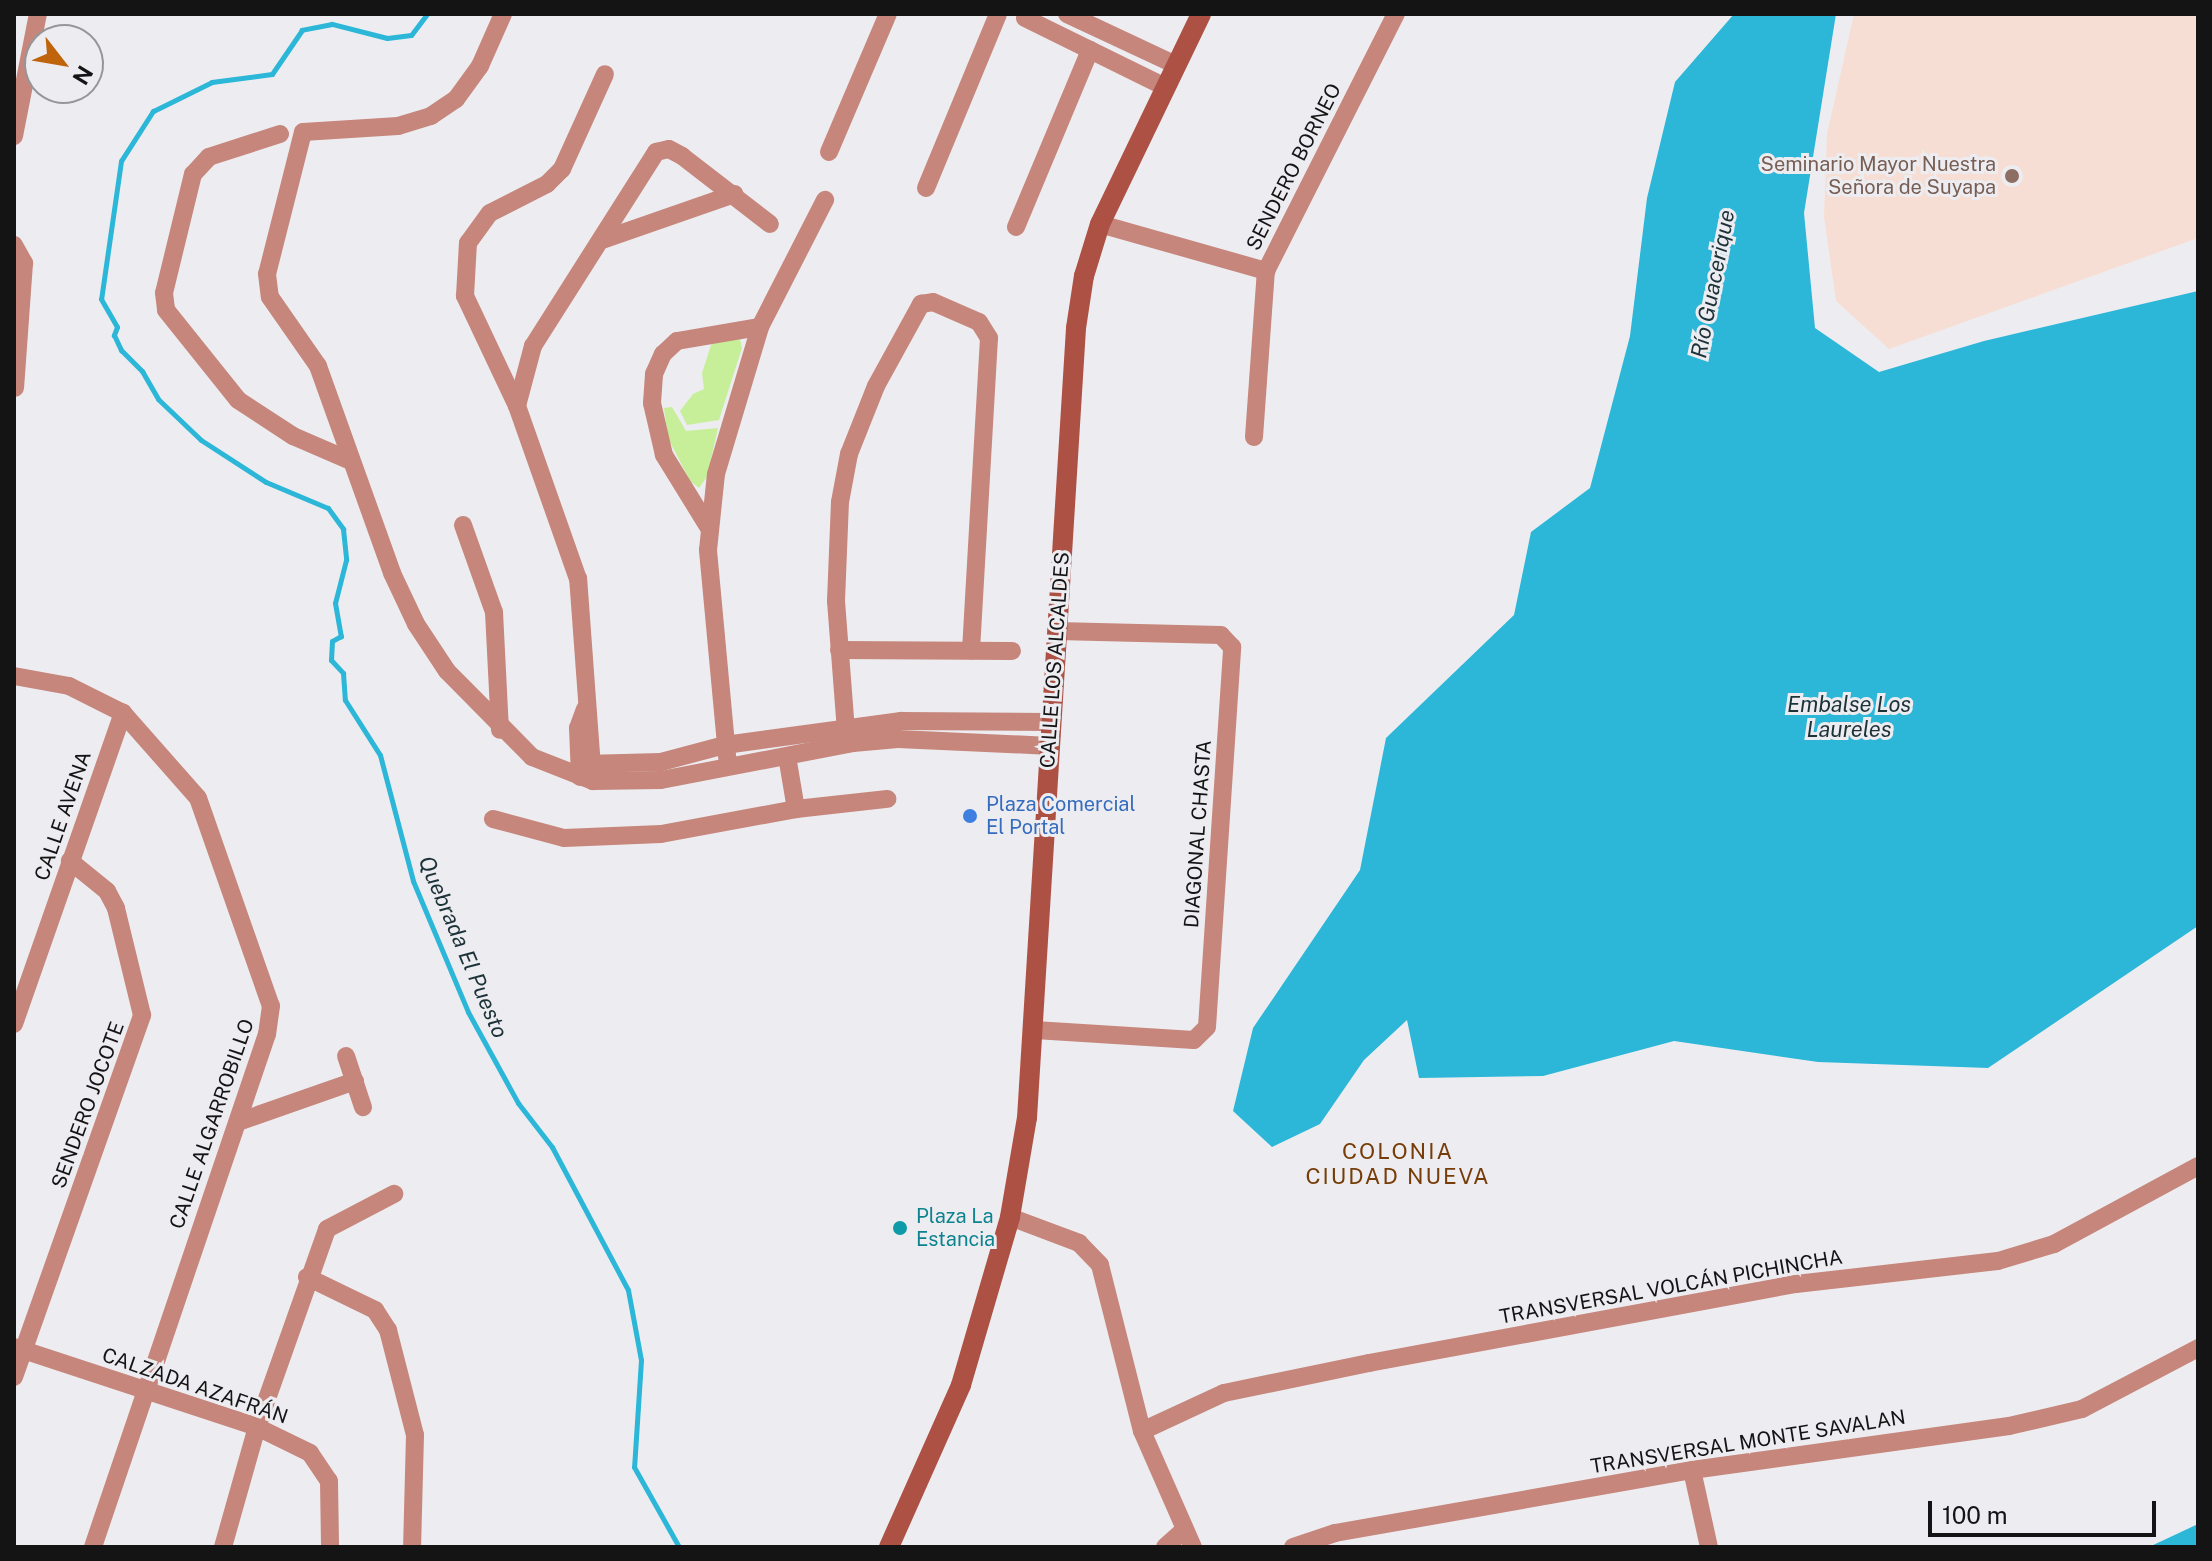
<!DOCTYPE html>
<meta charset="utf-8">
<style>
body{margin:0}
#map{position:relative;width:2212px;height:1561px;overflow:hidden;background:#ededf1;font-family:"Public Sans",sans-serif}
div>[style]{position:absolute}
.education>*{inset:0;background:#f6ded4}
.green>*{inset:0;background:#c7ef99}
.water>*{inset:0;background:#2cb6d8}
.stream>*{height:5px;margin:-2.5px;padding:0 2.5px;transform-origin:2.5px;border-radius:2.5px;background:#2cb6d8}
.street>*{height:18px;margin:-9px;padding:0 9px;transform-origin:9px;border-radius:9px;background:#c6867c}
.secondary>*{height:20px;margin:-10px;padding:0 10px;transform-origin:10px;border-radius:10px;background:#ad5145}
.dots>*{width:22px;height:22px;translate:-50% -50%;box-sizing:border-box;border:4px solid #ededf1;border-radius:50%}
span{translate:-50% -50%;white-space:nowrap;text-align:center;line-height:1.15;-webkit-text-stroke:6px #ededf1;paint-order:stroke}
.education-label{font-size:20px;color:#785e54}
.right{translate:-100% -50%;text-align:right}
.street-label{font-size:20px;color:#141415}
.shop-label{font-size:20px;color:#366cbe}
.left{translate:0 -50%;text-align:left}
.culture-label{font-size:20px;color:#0d838f}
.water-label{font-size:22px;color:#1c3239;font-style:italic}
.neighbourhood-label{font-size:22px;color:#773d09;letter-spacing:2px}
.frame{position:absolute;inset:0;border:16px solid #141415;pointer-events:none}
.north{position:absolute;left:24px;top:24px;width:80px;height:80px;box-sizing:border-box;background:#ededf1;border:2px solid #969699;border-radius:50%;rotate:121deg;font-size:22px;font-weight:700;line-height:32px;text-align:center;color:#141415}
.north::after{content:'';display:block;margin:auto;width:28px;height:36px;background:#bf640d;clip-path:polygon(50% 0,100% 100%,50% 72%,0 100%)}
.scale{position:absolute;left:1928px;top:1501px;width:228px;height:36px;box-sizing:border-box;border:4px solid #141415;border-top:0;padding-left:10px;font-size:24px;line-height:28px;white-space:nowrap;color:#141415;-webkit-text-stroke:6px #ededf1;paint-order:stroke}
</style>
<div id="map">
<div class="education">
<div style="clip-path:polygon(1854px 14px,2198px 14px,2198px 238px,1889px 349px,1836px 301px,1824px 217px,1827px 134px)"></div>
</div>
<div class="green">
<div style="clip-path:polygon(740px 339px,742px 348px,719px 420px,687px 425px,680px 411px,693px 394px,704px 389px,702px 373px,712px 342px)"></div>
<div style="clip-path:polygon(672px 407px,686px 431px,718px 428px,707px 477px,699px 488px,690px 481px,668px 438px,664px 408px)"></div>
</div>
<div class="water">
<div style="clip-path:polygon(1734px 14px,1836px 14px,1804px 213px,1815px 328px,1879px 372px,1984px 341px,2198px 291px,2198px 926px,1988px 1068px,1818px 1062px,1674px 1041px,1543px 1076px,1419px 1078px,1407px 1020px,1364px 1060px,1320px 1124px,1272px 1147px,1233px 1111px,1253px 1028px,1360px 870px,1386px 738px,1514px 615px,1531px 532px,1590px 488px,1630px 336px,1647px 198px,1675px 82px)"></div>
<div style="clip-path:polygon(2198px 1524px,2198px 1547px,2149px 1547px)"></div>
</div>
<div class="stream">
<div style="left:427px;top:14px;width:26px;rotate:127deg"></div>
<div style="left:411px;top:35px;width:24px;rotate:173deg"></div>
<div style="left:387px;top:38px;width:57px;rotate:-165.7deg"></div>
<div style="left:332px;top:24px;width:31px;rotate:169deg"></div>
<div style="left:302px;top:30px;width:53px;rotate:124.3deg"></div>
<div style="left:272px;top:74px;width:61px;rotate:172.4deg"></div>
<div style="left:212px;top:82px;width:66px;rotate:153.8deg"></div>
<div style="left:153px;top:111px;width:59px;rotate:122.6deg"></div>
<div style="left:121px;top:161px;width:139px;rotate:98.2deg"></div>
<div style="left:101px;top:299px;width:32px;rotate:60deg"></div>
<div style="left:117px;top:327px;width:9px;rotate:111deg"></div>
<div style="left:114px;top:335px;width:17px;rotate:65deg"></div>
<div style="left:121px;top:350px;width:30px;rotate:45deg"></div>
<div style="left:142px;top:371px;width:32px;rotate:60deg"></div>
<div style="left:158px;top:399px;width:59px;rotate:43.6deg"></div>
<div style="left:201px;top:440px;width:77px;rotate:32.9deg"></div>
<div style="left:266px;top:482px;width:67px;rotate:22.8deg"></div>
<div style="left:328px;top:508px;width:26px;rotate:54deg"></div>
<div style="left:343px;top:529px;width:31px;rotate:84deg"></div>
<div style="left:346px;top:560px;width:44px;rotate:104.3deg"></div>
<div style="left:335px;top:603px;width:34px;rotate:80deg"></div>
<div style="left:341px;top:636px;width:10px;rotate:151deg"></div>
<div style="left:332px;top:641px;width:19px;rotate:93deg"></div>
<div style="left:331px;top:660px;width:18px;rotate:47deg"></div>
<div style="left:343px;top:673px;width:27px;rotate:86deg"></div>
<div style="left:345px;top:700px;width:65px;rotate:57.5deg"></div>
<div style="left:380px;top:755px;width:130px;rotate:75.3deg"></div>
<div style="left:413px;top:881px;width:142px;rotate:67.2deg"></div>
<div style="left:468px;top:1012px;width:104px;rotate:61.2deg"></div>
<div style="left:518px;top:1103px;width:56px;rotate:52.3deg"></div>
<div style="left:552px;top:1147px;width:162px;rotate:62deg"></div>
<div style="left:628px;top:1290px;width:71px;rotate:79.5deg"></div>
<div style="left:641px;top:1360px;width:107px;rotate:93.7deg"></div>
<div style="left:634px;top:1467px;width:92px;rotate:60.6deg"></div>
</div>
<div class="street">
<div style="left:503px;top:14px;width:57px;rotate:113.9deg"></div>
<div style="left:480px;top:66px;width:41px;rotate:126deg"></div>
<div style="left:456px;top:99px;width:30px;rotate:146deg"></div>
<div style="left:431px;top:116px;width:34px;rotate:163deg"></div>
<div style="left:398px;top:126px;width:95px;rotate:176.4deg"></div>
<div style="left:303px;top:132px;width:146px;rotate:104.2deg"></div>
<div style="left:267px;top:274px;width:23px;rotate:83deg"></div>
<div style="left:270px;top:297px;width:84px;rotate:55.2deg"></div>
<div style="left:318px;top:366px;width:220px;rotate:70.3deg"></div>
<div style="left:392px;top:573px;width:56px;rotate:64.8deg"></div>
<div style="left:416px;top:624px;width:56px;rotate:56.6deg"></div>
<div style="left:447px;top:671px;width:121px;rotate:45.3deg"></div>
<div style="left:532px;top:757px;width:66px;rotate:21.5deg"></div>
<div style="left:593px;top:781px;width:68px;rotate:-0.8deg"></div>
<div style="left:661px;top:780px;width:196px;rotate:-10.9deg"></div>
<div style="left:853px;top:743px;width:45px;rotate:-5.1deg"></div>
<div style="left:898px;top:739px;width:152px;rotate:2.6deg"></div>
<div style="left:1067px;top:14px;width:120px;rotate:25.1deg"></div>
<div style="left:1025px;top:18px;width:156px;rotate:26.2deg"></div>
<div style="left:280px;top:134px;width:75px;rotate:162.1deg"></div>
<div style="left:209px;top:157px;width:23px;rotate:133deg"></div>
<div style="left:193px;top:174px;width:122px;rotate:103.7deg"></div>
<div style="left:164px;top:293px;width:17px;rotate:83deg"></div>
<div style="left:166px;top:310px;width:115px;rotate:51.3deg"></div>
<div style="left:238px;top:400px;width:66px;rotate:33.2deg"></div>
<div style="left:293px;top:436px;width:63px;rotate:23.3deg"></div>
<div style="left:14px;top:136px;width:124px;rotate:-78.9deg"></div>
<div style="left:829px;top:152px;width:150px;rotate:-66.9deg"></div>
<div style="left:926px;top:188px;width:188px;rotate:-67.5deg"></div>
<div style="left:1100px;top:224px;width:173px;rotate:15.8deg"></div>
<div style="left:1016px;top:227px;width:192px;rotate:-67.3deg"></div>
<div style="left:605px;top:239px;width:137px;rotate:-19.2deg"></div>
<div style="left:14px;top:245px;width:21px;rotate:61deg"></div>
<div style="left:24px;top:263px;width:125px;rotate:94.1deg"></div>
<div style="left:517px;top:406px;width:122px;rotate:-115.3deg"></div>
<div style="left:465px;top:296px;width:53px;rotate:-86.8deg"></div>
<div style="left:468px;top:243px;width:37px;rotate:-54deg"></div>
<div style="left:490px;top:213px;width:64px;rotate:-27deg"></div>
<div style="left:547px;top:184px;width:21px;rotate:-45deg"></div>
<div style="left:562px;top:169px;width:104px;rotate:-65.6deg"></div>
<div style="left:1254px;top:437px;width:166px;rotate:-85.9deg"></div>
<div style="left:1266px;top:271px;width:288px;rotate:-63.2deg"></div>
<div style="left:463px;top:525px;width:92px;rotate:70.4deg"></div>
<div style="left:494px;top:612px;width:118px;rotate:87.1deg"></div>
<div style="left:709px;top:528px;width:86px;rotate:-121.7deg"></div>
<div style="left:664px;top:455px;width:53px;rotate:-103deg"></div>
<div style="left:652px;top:403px;width:29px;rotate:-86deg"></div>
<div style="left:654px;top:374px;width:22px;rotate:-66deg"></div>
<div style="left:663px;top:354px;width:19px;rotate:-43deg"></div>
<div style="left:677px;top:341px;width:84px;rotate:-9.6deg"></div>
<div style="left:839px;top:650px;width:173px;rotate:0.3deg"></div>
<div style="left:14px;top:676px;width:56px;rotate:10.3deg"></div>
<div style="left:69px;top:686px;width:60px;rotate:26.6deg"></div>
<div style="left:123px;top:713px;width:113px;rotate:48.6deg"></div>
<div style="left:198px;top:798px;width:220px;rotate:70.7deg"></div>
<div style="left:271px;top:1006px;width:28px;rotate:98deg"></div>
<div style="left:267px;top:1034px;width:542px;rotate:108.74deg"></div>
<div style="left:847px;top:744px;width:143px;rotate:-94.4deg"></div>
<div style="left:836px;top:601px;width:99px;rotate:-87.7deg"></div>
<div style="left:840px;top:502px;width:49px;rotate:-79.4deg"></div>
<div style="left:849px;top:454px;width:73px;rotate:-68.3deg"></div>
<div style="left:876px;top:386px;width:94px;rotate:-61.2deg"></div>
<div style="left:921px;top:304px;width:12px;rotate:-9deg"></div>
<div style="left:933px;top:302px;width:50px;rotate:23.5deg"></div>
<div style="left:979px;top:322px;width:19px;rotate:58deg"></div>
<div style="left:989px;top:338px;width:313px;rotate:93.3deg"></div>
<div style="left:787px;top:756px;width:54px;rotate:80.4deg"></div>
<div style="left:584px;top:764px;width:77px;rotate:-1.5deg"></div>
<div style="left:661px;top:762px;width:66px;rotate:-14.9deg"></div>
<div style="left:725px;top:745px;width:178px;rotate:-7.8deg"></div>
<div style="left:901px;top:721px;width:150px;rotate:0.4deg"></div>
<div style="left:728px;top:766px;width:217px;rotate:-95.3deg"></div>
<div style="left:708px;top:550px;width:76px;rotate:-84deg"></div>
<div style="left:716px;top:474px;width:153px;rotate:-73.3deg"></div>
<div style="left:760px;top:327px;width:143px;rotate:-62.9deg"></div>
<div style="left:580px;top:777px;width:49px;rotate:-92.3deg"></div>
<div style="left:578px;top:728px;width:20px;rotate:-70deg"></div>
<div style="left:593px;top:781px;width:203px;rotate:-94.2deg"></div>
<div style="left:578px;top:579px;width:183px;rotate:-109.4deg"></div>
<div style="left:517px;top:406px;width:62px;rotate:-75.1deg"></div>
<div style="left:533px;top:346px;width:230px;rotate:-57.6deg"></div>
<div style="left:656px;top:152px;width:13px;rotate:-13deg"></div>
<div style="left:669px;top:149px;width:15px;rotate:28deg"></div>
<div style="left:682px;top:156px;width:111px;rotate:37.7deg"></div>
<div style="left:493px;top:819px;width:73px;rotate:15deg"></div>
<div style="left:564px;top:838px;width:97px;rotate:-2.4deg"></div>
<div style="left:661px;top:834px;width:137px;rotate:-10.5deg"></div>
<div style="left:796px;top:809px;width:92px;rotate:-6.3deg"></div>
<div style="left:14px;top:1024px;width:330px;rotate:-70.7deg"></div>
<div style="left:1035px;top:1030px;width:159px;rotate:3.6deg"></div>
<div style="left:1194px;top:1040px;width:18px;rotate:-45deg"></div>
<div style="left:1207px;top:1027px;width:381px;rotate:-86.2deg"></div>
<div style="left:1232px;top:647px;width:16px;rotate:-133deg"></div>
<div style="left:1221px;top:635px;width:164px;rotate:-178.6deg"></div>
<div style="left:346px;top:1056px;width:54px;rotate:71.6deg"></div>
<div style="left:238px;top:1122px;width:124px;rotate:-19.3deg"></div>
<div style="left:1010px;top:1217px;width:74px;rotate:20.6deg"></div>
<div style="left:1079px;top:1243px;width:30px;rotate:46deg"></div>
<div style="left:1100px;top:1265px;width:171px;rotate:75.8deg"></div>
<div style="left:1142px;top:1431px;width:127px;rotate:66.3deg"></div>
<div style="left:307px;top:1277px;width:76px;rotate:25.9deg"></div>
<div style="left:375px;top:1310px;width:24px;rotate:57deg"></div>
<div style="left:388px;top:1330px;width:108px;rotate:75.6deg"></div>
<div style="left:415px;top:1435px;width:112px;rotate:91.5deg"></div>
<div style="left:14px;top:1347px;width:256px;rotate:18.2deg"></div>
<div style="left:257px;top:1427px;width:59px;rotate:26.1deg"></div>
<div style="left:310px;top:1453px;width:34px;rotate:56deg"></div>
<div style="left:329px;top:1481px;width:66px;rotate:89.1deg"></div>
<div style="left:14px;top:1377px;width:384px;rotate:-70.5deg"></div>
<div style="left:142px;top:1015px;width:110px;rotate:-103.7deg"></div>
<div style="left:116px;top:908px;width:19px;rotate:-118deg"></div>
<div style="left:107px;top:891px;width:48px;rotate:-141deg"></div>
<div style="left:1142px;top:1431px;width:90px;rotate:-24.9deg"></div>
<div style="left:1224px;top:1393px;width:148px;rotate:-11.7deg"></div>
<div style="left:1369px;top:1363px;width:434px;rotate:-10.5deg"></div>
<div style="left:1796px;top:1284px;width:203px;rotate:-6.5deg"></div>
<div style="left:1998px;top:1261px;width:59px;rotate:-16.9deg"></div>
<div style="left:2054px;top:1244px;width:164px;rotate:-28.4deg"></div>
<div style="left:1692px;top:1470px;width:79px;rotate:77.6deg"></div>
<div style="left:223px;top:1547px;width:125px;rotate:-74.2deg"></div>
<div style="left:257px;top:1427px;width:210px;rotate:-70.5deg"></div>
<div style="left:327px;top:1229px;width:76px;rotate:-27.6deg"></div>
<div style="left:1165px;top:1547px;width:24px;rotate:-42deg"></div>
<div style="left:1293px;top:1547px;width:44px;rotate:-18.4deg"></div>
<div style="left:1335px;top:1533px;width:363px;rotate:-10deg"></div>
<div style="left:1692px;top:1470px;width:320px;rotate:-7.9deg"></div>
<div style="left:2009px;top:1426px;width:75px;rotate:-13.1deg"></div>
<div style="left:2082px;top:1409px;width:131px;rotate:-27.7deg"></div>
</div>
<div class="secondary">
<div style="left:889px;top:1547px;width:177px;rotate:-66deg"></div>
<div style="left:961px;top:1385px;width:175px;rotate:-73.7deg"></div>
<div style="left:1010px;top:1217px;width:100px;rotate:-80.3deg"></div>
<div style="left:1027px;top:1118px;width:792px;rotate:-86.45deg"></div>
<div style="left:1076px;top:328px;width:53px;rotate:-81.3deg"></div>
<div style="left:1084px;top:276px;width:54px;rotate:-72.9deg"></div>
<div style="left:1100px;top:224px;width:233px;rotate:-64.3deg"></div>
</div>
<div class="dots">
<div style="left:2012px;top:176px;background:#8d6e63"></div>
<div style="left:970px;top:816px;background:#3f7fe0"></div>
<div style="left:900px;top:1228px;background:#0f9aa8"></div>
</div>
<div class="education-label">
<span class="right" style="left:1996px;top:176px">Seminario Mayor Nuestra<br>Señora de Suyapa</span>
</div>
<div class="street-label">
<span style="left:1294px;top:167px;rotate:-63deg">SENDERO BORNEO</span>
<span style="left:1055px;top:660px;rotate:-86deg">CALLE LOS ALCALDES</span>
<span style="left:63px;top:816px;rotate:-71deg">CALLE AVENA</span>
<span style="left:1198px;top:834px;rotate:-86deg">DIAGONAL CHASTA</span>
<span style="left:88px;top:1105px;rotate:-70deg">SENDERO JOCOTE</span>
<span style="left:212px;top:1124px;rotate:-71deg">CALLE ALGARROBILLO</span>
<span style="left:1671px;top:1287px;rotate:-10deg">TRANSVERSAL VOLCÁN PICHINCHA</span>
<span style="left:195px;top:1386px;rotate:19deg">CALZADA AZAFRÁN</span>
<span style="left:1748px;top:1442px;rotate:-9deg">TRANSVERSAL MONTE SAVALAN</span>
</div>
<div class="shop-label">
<span class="left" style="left:986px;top:816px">Plaza Comercial<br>El Portal</span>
</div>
<div class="culture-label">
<span class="left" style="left:916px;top:1228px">Plaza La<br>Estancia</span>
</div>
<div class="water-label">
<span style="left:1713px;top:284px;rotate:-79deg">Río Guacerique</span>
<span style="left:1849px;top:717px">Embalse Los<br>Laureles</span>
<span style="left:463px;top:947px;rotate:67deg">Quebrada El Puesto</span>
</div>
<div class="neighbourhood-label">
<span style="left:1398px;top:1164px">COLONIA<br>CIUDAD NUEVA</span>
</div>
<div class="frame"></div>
<div class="north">N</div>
<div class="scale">100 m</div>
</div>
